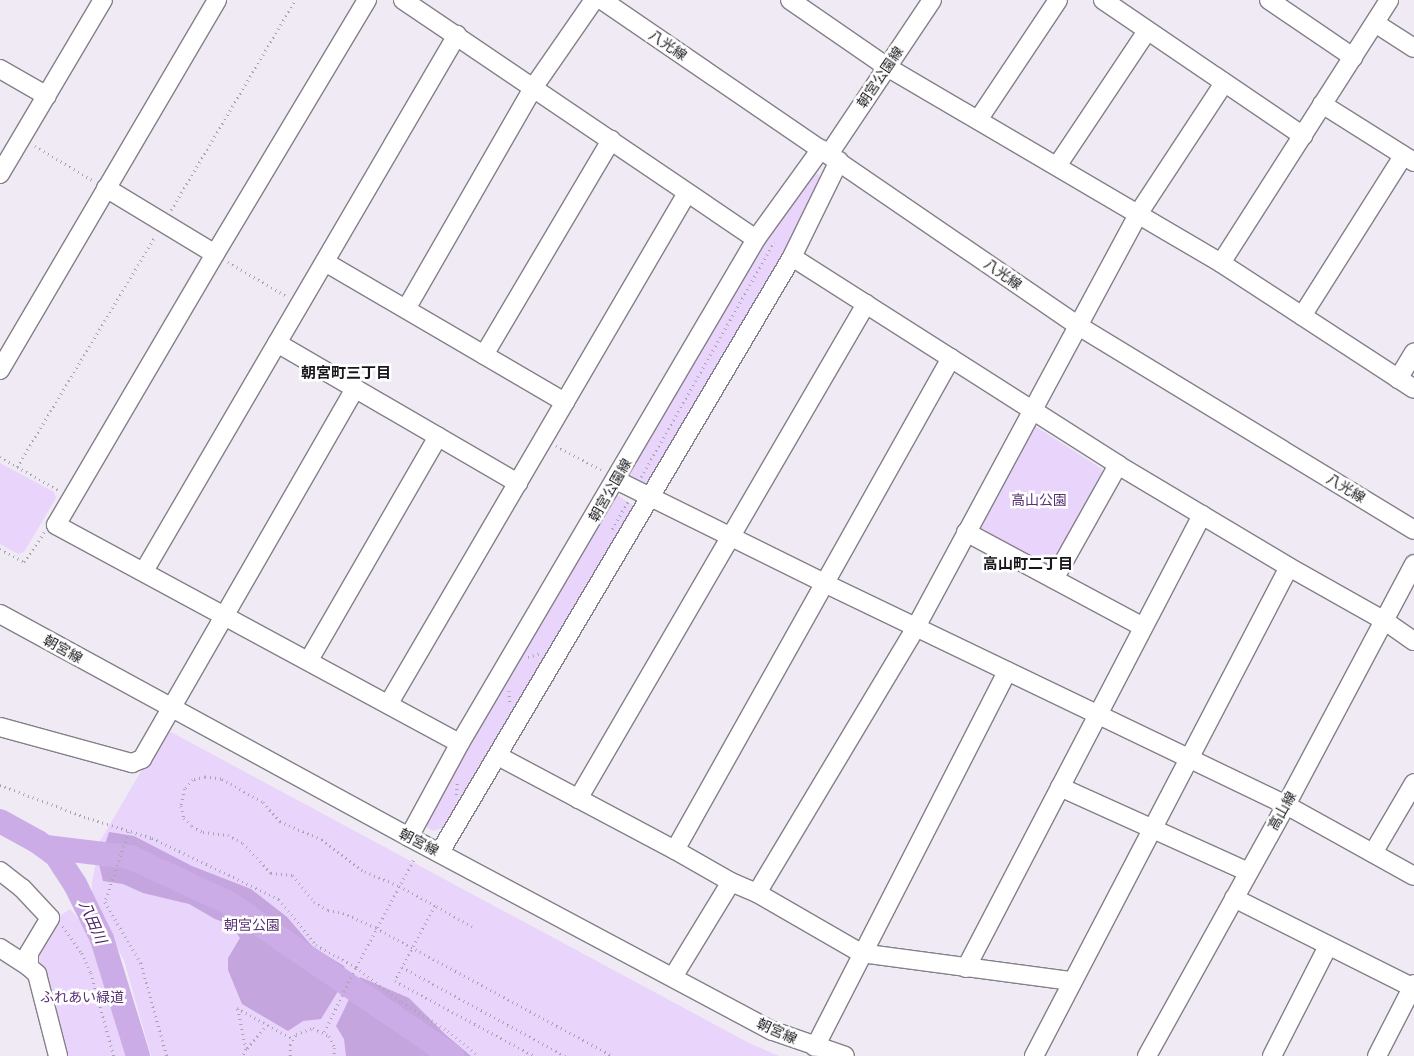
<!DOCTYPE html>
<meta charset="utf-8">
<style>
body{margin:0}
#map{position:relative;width:1414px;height:1056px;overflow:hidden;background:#efeaf4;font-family:Mulish,"Noto Sans JP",sans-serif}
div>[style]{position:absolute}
.green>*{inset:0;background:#e9d4fb}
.forest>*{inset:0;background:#c4a5de}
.river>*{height:24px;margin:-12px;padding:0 12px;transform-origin:12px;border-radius:12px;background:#ccace6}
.path>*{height:2.5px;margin-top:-1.25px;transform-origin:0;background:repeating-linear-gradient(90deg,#a8a4ac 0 1px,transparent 0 5px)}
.roads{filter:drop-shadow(1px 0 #848089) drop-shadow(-1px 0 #848089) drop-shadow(0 1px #848089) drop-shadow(0 -1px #848089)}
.minor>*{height:18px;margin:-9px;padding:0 9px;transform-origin:9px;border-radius:9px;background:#fff}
span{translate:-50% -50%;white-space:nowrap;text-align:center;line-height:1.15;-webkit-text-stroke:5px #fff;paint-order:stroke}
.street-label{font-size:14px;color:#18161a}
.park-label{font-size:14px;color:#583074}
.neighbourhood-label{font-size:15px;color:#18161a;font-weight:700}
.water-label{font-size:15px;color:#4c2366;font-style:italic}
</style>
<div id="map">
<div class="green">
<div style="clip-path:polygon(816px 173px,822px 177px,786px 254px,645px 492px,623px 476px,751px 257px)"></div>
<div style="clip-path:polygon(1035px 426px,1102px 469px,1103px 475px,1053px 567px,1047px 568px,978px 531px,1029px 427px)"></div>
<div style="clip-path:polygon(0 463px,54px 492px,56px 498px,24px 552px,18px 554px,0 544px)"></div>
<div style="clip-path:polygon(616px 494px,635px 507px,444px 827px,434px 831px,428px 828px,424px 819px)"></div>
<div style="clip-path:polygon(169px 731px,749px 1043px,779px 1056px,151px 1056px,124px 960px,92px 901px,92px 883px,99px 843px,164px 732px)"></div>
<div style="clip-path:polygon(70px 909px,85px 927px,100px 955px,111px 985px,129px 1056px,66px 1056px,37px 951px,57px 918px)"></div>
</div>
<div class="forest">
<div style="clip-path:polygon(109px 832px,134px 836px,192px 866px,251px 889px,287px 917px,313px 947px,344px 966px,346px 971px,337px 993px,321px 1019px,303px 1021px,288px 1031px,242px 1004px,228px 970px,228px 958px,240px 938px,231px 925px,215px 919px,189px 904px,143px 893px,123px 884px,103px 881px,99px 864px)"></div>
<div style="clip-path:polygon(360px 977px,409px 998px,446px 1035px,471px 1056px,346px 1056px,344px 1039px,336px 1026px)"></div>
</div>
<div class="river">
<div style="left:0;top:821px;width:43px;rotate:28.9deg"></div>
<div style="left:38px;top:842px;width:22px;rotate:36deg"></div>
<div style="left:56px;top:855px;width:35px;rotate:57deg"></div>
<div style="left:75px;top:884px;width:61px;rotate:63.9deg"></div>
<div style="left:102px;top:939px;width:122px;rotate:72.9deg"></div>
<div style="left:46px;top:847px;width:85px;rotate:6.8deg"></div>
<div style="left:130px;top:857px;width:107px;rotate:24.9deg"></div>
<div style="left:227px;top:902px;width:273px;rotate:34.4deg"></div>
</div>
<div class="path">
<div style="left:35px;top:146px;width:69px;rotate:30.7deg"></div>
<div style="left:171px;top:210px;width:244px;rotate:-59.4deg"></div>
<div style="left:228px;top:262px;width:69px;rotate:30.3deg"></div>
<div style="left:556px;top:446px;width:52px;rotate:27.6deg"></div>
<div style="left:0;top:457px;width:69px;rotate:29.5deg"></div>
<div style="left:17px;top:467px;width:269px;rotate:-59.1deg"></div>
<div style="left:641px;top:477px;width:270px;rotate:-60.5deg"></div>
<div style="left:612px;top:529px;width:32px;rotate:-60deg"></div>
<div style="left:0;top:549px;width:27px;rotate:28deg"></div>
<div style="left:24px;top:562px;width:36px;rotate:-56deg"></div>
<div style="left:528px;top:657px;width:13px;rotate:-18deg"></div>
<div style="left:509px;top:691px;width:12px;rotate:85deg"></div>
<div style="left:0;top:785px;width:94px;rotate:20.6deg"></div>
<div style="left:88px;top:818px;width:67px;rotate:17.4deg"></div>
<div style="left:152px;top:838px;width:141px;rotate:25.7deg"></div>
<div style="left:279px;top:899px;width:59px;rotate:51.2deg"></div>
<div style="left:316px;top:945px;width:46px;rotate:28.8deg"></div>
<div style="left:356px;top:967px;width:58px;rotate:37.3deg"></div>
<div style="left:402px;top:1002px;width:54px;rotate:32.2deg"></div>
<div style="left:448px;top:1031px;width:40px;rotate:39deg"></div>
<div style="left:456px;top:795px;width:12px;rotate:-85deg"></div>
<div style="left:129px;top:832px;width:74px;rotate:108.9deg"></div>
<div style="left:105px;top:902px;width:71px;rotate:59.5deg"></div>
<div style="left:141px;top:963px;width:97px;rotate:74.4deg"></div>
<div style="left:435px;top:906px;width:42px;rotate:-151.6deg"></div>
<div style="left:398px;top:886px;width:39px;rotate:-157deg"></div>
<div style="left:362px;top:871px;width:51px;rotate:-142.2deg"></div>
<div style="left:322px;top:840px;width:46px;rotate:-156.8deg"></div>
<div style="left:280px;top:822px;width:27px;rotate:-132deg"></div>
<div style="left:262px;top:802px;width:47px;rotate:-150.7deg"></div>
<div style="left:221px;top:779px;width:16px;rotate:-173deg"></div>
<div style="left:205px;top:777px;width:12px;rotate:166deg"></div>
<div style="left:193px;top:780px;width:12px;rotate:132deg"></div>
<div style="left:185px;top:789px;width:17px;rotate:103deg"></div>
<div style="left:181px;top:806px;width:12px;rotate:76deg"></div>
<div style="left:184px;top:818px;width:11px;rotate:45deg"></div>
<div style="left:192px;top:826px;width:13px;rotate:29deg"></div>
<div style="left:203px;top:832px;width:25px;rotate:7deg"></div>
<div style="left:228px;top:835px;width:17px;rotate:28deg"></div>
<div style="left:243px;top:843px;width:41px;rotate:47deg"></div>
<div style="left:271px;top:873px;width:22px;rotate:5deg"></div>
<div style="left:293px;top:875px;width:34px;rotate:52deg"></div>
<div style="left:314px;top:902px;width:16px;rotate:30deg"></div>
<div style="left:328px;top:910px;width:15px;rotate:11deg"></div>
<div style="left:343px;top:913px;width:36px;rotate:24deg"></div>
<div style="left:376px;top:928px;width:269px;rotate:28.4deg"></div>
<div style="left:63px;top:926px;width:33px;rotate:55deg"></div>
<div style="left:82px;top:953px;width:22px;rotate:66deg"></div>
<div style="left:91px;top:973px;width:86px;rotate:74.5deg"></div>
<div style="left:472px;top:927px;width:43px;rotate:-150.4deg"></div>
<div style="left:435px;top:906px;width:85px;rotate:118.1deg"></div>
<div style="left:395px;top:981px;width:158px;rotate:28.3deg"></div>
<div style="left:402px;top:967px;width:186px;rotate:28.6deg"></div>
<div style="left:237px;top:1008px;width:64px;rotate:29deg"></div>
<div style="left:238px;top:1009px;width:41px;rotate:78.7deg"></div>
<div style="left:246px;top:1049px;width:8px;rotate:113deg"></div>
<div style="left:324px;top:1032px;width:72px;rotate:-63.8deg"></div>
<div style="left:356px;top:967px;width:123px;rotate:-61.8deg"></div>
<div style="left:247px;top:1048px;width:30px;rotate:-49deg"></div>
<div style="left:290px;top:1056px;width:11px;rotate:-90deg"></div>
<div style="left:290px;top:1045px;width:13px;rotate:-61deg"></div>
<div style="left:296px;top:1034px;width:18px;rotate:-19deg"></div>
<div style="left:313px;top:1028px;width:18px;rotate:27deg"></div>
<div style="left:329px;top:1036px;width:13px;rotate:63deg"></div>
<div style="left:335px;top:1048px;width:8px;rotate:97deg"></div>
</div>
<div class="roads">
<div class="minor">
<div style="left:367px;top:0;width:296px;rotate:120.9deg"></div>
<div style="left:215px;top:254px;width:314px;rotate:120.4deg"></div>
<div style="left:56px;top:525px;width:459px;rotate:28.4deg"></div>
<div style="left:403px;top:0;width:426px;rotate:34.1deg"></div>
<div style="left:602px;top:0;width:576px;rotate:34.38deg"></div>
<div style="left:1077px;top:325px;width:394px;rotate:31.3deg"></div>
<div style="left:790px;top:0;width:118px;rotate:34.6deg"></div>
<div style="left:887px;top:67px;width:387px;rotate:30.4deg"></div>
<div style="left:1221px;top:263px;width:230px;rotate:33.1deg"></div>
<div style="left:1103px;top:0;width:242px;rotate:34.2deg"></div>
<div style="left:1269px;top:0;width:102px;rotate:34.2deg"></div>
<div style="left:1375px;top:23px;width:46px;rotate:32.7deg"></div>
<div style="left:0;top:69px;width:54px;rotate:29.9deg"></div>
<div style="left:1322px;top:104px;width:109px;rotate:32.2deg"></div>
<div style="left:978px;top:120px;width:144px;rotate:-56.3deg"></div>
<div style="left:829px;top:154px;width:185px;rotate:-56.2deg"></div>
<div style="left:1057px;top:166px;width:162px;rotate:-56.3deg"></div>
<div style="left:0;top:174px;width:202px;rotate:-59.4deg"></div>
<div style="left:106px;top:188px;width:127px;rotate:31.2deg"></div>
<div style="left:792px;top:257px;width:387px;rotate:32.5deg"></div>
<div style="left:1118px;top:465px;width:199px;rotate:30.8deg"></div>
<div style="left:1289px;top:567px;width:110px;rotate:29.4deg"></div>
<div style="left:1385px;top:621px;width:35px;rotate:35deg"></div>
<div style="left:325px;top:262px;width:278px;rotate:30.3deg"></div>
<div style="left:1221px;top:263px;width:312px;rotate:-57.4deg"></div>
<div style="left:406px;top:309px;width:255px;rotate:-60.1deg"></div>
<div style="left:533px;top:88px;width:107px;rotate:-55.3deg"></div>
<div style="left:1302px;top:316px;width:189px;rotate:-57.7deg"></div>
<div style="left:277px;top:343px;width:279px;rotate:30.2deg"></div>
<div style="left:484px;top:355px;width:250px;rotate:-59.4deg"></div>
<div style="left:0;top:370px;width:429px;rotate:-59.6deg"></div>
<div style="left:1398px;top:379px;width:31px;rotate:-59deg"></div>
<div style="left:616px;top:480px;width:232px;rotate:26.3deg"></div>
<div style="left:824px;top:583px;width:513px;rotate:25.67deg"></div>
<div style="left:1286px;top:805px;width:146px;rotate:29deg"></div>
<div style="left:966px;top:532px;width:201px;rotate:28.2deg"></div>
<div style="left:144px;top:571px;width:621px;rotate:-59.72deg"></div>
<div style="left:1054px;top:579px;width:131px;rotate:-60.7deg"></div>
<div style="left:0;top:614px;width:466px;rotate:28.6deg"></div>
<div style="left:409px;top:837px;width:412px;rotate:28.1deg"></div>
<div style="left:773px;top:1031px;width:76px;rotate:19.1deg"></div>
<div style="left:309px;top:660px;width:258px;rotate:-60deg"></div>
<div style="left:389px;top:703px;width:591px;rotate:-59.7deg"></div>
<div style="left:0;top:727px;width:137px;rotate:15.3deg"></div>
<div style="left:132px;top:763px;width:11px;rotate:-22deg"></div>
<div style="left:142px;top:759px;width:428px;rotate:-60.1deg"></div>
<div style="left:498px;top:756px;width:200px;rotate:28deg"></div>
<div style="left:675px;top:850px;width:64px;rotate:29.7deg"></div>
<div style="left:731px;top:882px;width:28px;rotate:23deg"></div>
<div style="left:757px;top:893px;width:120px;rotate:30deg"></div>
<div style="left:861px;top:953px;width:213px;rotate:7.6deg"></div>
<div style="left:1060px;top:787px;width:206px;rotate:24.3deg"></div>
<div style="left:578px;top:799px;width:573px;rotate:-59.81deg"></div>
<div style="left:409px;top:837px;width:107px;rotate:-61.5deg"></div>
<div style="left:460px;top:743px;width:584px;rotate:-59.57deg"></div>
<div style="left:756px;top:239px;width:111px;rotate:-54.2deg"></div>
<div style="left:675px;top:850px;width:564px;rotate:-60.71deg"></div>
<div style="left:440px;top:852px;width:691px;rotate:-59.39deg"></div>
<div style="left:792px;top:257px;width:107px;rotate:-63.9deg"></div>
<div style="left:1373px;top:853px;width:81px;rotate:-59.6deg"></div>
<div style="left:0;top:871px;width:28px;rotate:38deg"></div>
<div style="left:22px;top:888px;width:41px;rotate:47deg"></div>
<div style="left:50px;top:918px;width:41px;rotate:121deg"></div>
<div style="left:29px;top:953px;width:14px;rotate:90deg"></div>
<div style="left:29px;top:967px;width:11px;rotate:41deg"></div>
<div style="left:37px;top:974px;width:85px;rotate:75.6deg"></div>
<div style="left:757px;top:893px;width:310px;rotate:-59.1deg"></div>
<div style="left:916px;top:627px;width:469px;rotate:-61.7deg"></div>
<div style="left:1138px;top:214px;width:157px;rotate:-56.7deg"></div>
<div style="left:1234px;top:898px;width:199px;rotate:26.6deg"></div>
<div style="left:0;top:948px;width:35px;rotate:33deg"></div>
<div style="left:966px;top:968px;width:511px;rotate:-62.48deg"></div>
<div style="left:673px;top:977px;width:111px;rotate:-58.6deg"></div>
<div style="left:815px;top:1047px;width:422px;rotate:-62.9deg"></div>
<div style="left:1034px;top:1056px;width:551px;rotate:-62.46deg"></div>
<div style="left:1147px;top:1056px;width:287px;rotate:-61deg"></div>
<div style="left:1286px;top:805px;width:273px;rotate:-62deg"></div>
<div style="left:1272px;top:1056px;width:123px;rotate:-63deg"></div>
<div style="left:1377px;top:1056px;width:81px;rotate:-62.8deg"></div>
</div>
</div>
<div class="street-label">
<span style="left:668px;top:45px;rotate:34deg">八光線</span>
<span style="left:880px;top:77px;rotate:-56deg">朝宮公園線</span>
<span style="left:1003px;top:274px;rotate:35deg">八光線</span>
<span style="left:1346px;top:488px;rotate:31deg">八光線</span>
<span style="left:610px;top:490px;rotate:-60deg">朝宮公園線</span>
<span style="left:63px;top:649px;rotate:29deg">朝宮線</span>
<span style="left:1282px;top:811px;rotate:-61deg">高山線</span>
<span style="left:419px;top:842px;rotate:27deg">朝宮線</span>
<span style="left:777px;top:1031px;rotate:24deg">朝宮線</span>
</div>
<div class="park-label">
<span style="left:1039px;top:500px">高山公園</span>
<span style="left:252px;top:925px">朝宮公園</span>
<span style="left:82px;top:997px">ふれあい緑道</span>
</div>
<div class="neighbourhood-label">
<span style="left:346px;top:373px">朝宮町三丁目</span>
<span style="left:1028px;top:564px">高山町二丁目</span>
</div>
<div class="water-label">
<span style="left:93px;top:922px;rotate:66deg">八田川</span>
</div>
</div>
